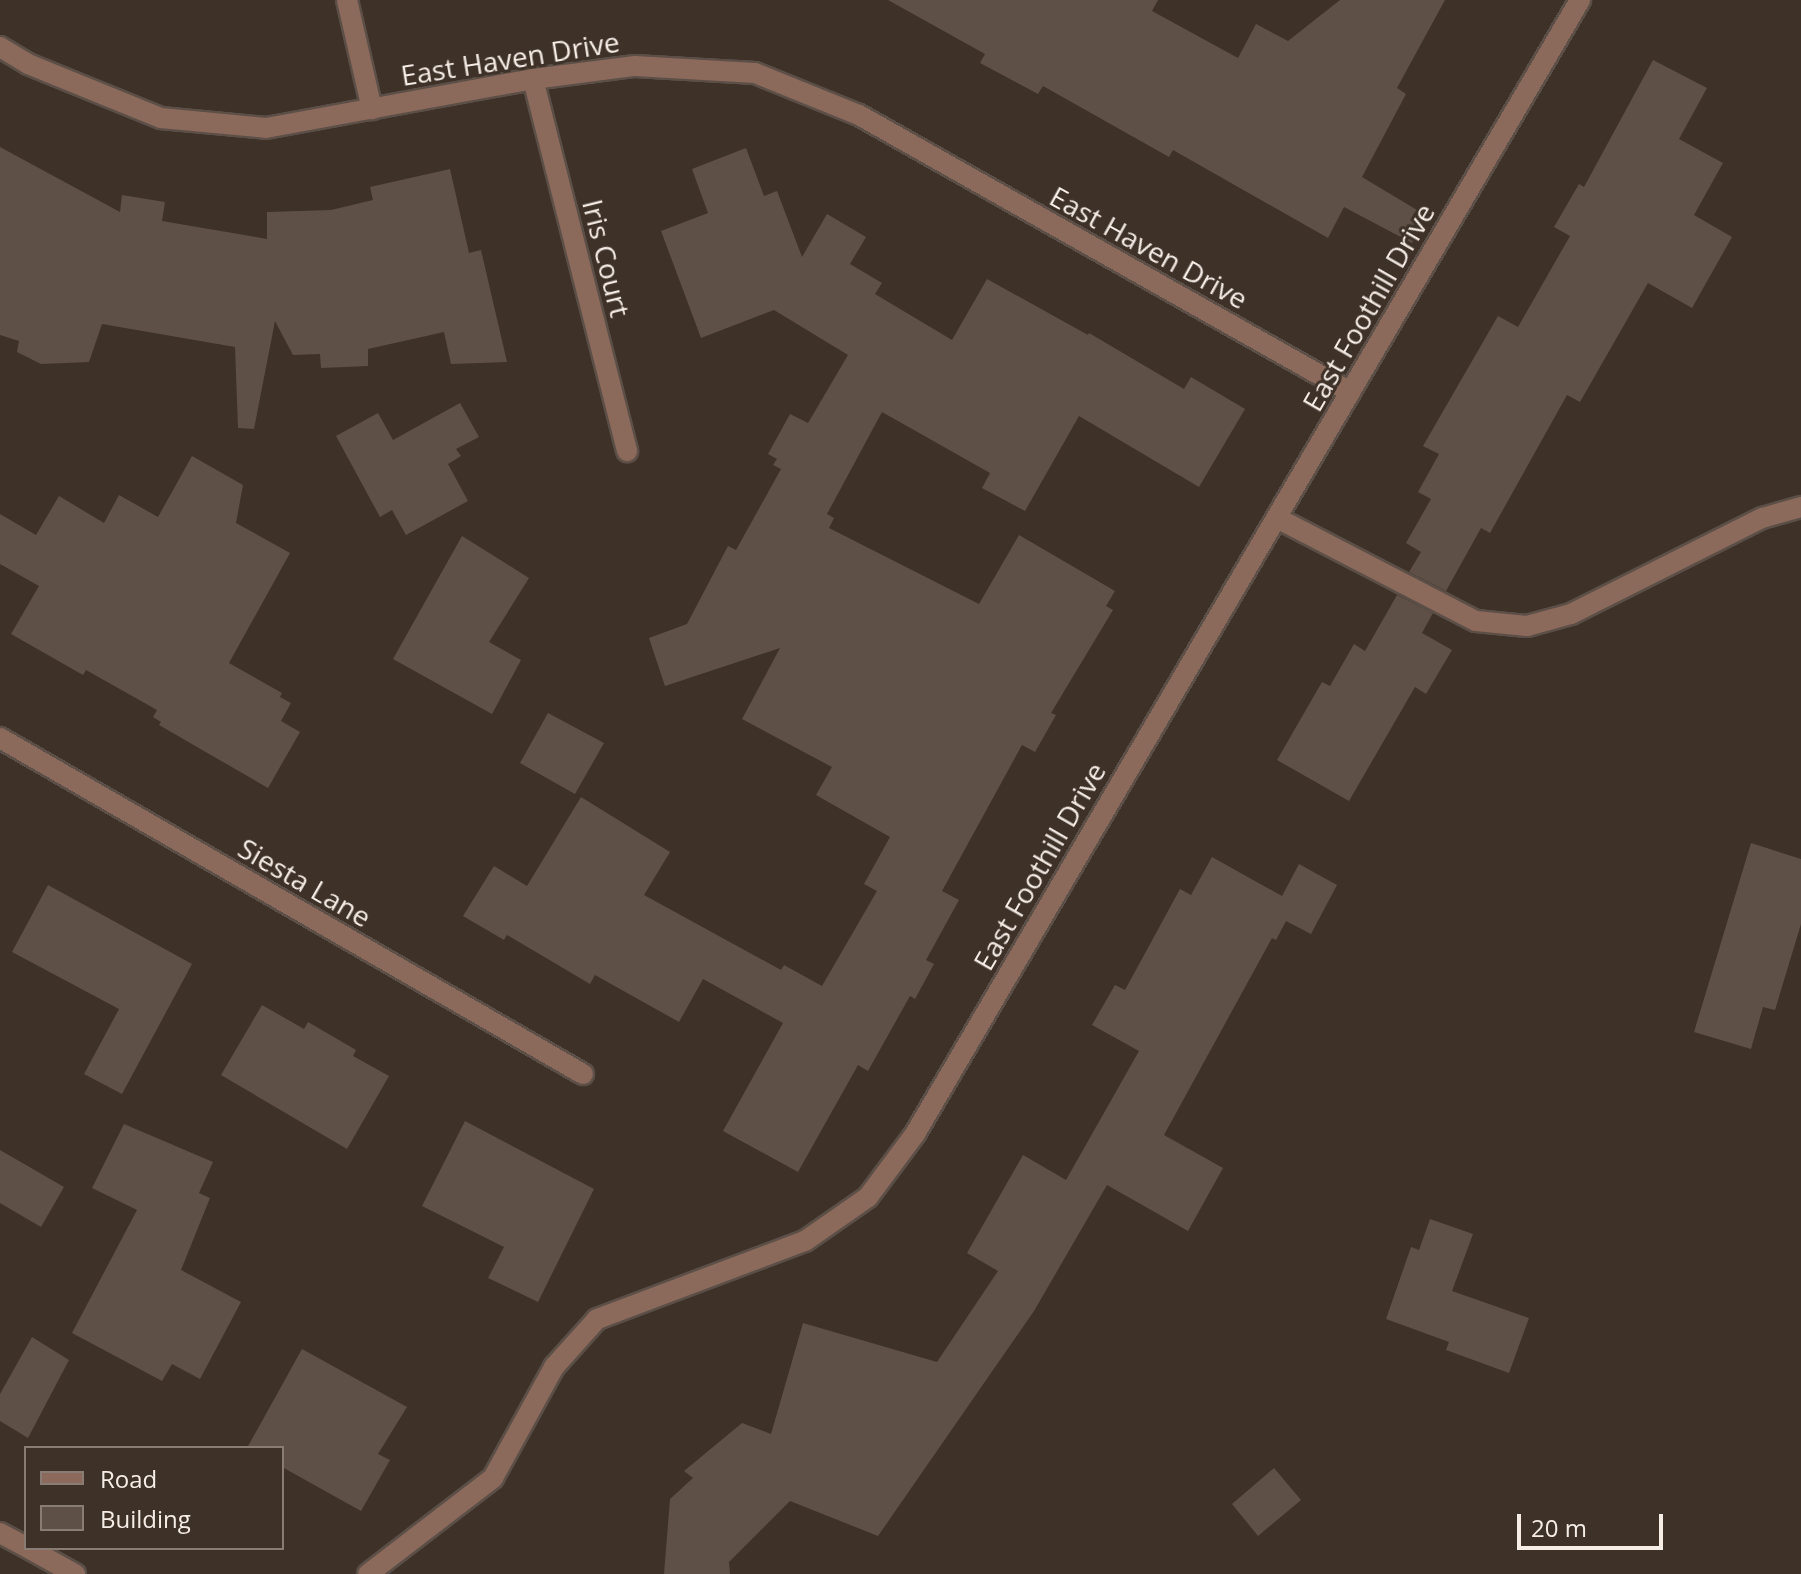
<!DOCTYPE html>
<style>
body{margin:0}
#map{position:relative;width:1801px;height:1574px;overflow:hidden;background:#3e3128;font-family:"Open Sans",sans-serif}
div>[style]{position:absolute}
.building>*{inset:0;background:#5e5046}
.roads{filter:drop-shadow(2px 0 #5b4f47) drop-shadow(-2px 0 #5b4f47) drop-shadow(0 2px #5b4f47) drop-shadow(0 -2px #5b4f47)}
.minor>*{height:20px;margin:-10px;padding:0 10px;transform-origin:10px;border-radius:10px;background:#8b695b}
span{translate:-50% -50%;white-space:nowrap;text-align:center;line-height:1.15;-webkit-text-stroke:6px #3e3128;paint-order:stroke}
.street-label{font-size:28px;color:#f6ede7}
.legend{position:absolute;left:24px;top:1446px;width:260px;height:104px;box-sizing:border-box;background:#3e3128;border:2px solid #887c74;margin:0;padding:10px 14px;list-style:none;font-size:24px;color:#f6ede7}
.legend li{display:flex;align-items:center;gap:16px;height:40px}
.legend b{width:40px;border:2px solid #887c74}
.scale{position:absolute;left:1517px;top:1514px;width:146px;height:36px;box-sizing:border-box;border:4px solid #f6ede7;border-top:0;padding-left:10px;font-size:24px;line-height:28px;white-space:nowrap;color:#f6ede7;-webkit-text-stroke:6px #3e3128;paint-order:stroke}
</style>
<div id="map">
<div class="building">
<div style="clip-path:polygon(888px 0,1158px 0,1152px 11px,1238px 58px,1256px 24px,1288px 41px,1340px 0,1445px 0,1397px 88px,1406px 94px,1362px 177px,1427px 216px,1412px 243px,1344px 207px,1328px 238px,1173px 150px,1169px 157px,1043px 86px,1038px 94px,980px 63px,985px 54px)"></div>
<div style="clip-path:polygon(1653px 60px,1707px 88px,1679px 139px,1723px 163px,1694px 215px,1732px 237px,1692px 308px,1648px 283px,1580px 402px,1567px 395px,1490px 533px,1481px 528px,1446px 591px,1409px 572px,1421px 552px,1406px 543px,1431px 499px,1418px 492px,1439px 454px,1423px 446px,1498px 316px,1518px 327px,1570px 236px,1554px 227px,1579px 184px,1584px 187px)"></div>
<div style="clip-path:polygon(0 147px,120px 212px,122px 195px,165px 202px,162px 221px,267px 239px,267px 212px,331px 210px,373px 200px,370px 187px,450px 169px,469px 253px,481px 250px,507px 362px,451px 364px,444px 332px,368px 349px,368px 366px,321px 368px,320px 354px,293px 355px,275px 321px,254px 429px,238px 428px,235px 347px,102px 324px,89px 362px,41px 364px,17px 352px,19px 341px,0 335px)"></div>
<div style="clip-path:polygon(746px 148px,764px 196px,777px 191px,802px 257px,827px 214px,866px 237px,850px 264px,882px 283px,875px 294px,952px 340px,987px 279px,1088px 335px,1089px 333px,1184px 389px,1191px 377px,1245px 409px,1199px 487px,1079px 416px,1025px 511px,982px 488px,990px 473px,882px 412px,827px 514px,834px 518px,829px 528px,979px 604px,1019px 535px,1115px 591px,1106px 606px,1113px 610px,1051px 713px,1056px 715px,1035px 752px,1022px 745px,942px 891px,959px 900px,926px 960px,934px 964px,915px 999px,910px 996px,868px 1071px,858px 1065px,798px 1172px,723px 1131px,783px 1023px,703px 979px,679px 1022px,595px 975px,590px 984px,507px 935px,504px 940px,463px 916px,494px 866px,527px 886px,581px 797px,670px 852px,644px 895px,781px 970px,784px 965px,822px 986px,877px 891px,864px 884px,890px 837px,816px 795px,832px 767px,742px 719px,780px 648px,665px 686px,649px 638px,687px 624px,728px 546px,736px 550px,781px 469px,773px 465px,777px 459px,768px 454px,790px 414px,808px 423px,848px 355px,774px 310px,701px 338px,661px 231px,708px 213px,692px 169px)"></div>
<div style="clip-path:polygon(460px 403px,479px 437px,456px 449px,461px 456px,448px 464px,468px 501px,406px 535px,392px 510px,380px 517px,336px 436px,378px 413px,393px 440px)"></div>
<div style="clip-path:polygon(192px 456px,243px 485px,236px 523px,290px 553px,229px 663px,282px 693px,280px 697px,291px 703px,281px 721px,300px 732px,268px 788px,159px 725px,161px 722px,153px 717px,157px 710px,86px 670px,83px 675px,11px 634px,39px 586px,0 564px,0 514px,36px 535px,59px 496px,104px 523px,119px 495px,158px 517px)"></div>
<div style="clip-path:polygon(462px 536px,529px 578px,489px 642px,521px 660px,492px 714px,393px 659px)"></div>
<div style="clip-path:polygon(1397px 595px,1433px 613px,1422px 633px,1452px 650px,1426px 694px,1415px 687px,1349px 801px,1277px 760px,1322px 682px,1330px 686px,1354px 644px,1365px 651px)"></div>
<div style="clip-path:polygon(548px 713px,604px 743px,575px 794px,520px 763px)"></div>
<div style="clip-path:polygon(1751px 843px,1801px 859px,1801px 924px,1775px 1010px,1763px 1007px,1751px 1049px,1694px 1032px)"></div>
<div style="clip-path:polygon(1212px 857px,1282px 896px,1299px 864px,1337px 885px,1311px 934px,1286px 921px,1276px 940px,1272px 938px,1164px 1135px,1223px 1168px,1188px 1231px,1107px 1185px,1034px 1311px,878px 1536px,790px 1501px,729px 1562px,730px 1574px,664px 1574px,670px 1499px,693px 1478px,684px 1471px,742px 1423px,771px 1434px,803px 1323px,937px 1362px,998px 1271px,967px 1253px,1023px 1155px,1066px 1180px,1139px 1051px,1092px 1025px,1115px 985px,1125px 990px,1180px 889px,1191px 895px)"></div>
<div style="clip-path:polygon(48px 885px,192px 964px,122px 1094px,84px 1074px,119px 1009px,12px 952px)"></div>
<div style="clip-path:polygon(262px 1005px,304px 1029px,308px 1022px,356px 1050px,353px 1056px,389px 1076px,347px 1149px,221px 1075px)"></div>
<div style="clip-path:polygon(465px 1121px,594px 1189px,538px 1302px,488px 1278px,504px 1247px,422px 1206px)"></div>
<div style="clip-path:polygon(124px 1124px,213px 1162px,199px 1193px,210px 1198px,181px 1270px,241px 1302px,200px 1379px,172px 1364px,162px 1381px,72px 1333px,137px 1210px,92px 1188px)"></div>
<div style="clip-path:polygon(0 1150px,64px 1187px,41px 1227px,0 1203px)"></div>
<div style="clip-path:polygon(1430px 1219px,1473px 1234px,1452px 1291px,1529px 1318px,1509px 1373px,1446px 1350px,1449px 1342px,1386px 1319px,1411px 1247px,1419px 1250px)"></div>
<div style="clip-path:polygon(32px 1337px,69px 1360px,28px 1438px,0 1421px,0 1394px)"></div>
<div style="clip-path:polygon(302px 1349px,407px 1407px,378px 1454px,390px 1460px,361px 1511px,282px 1467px,282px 1448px,247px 1448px)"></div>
<div style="clip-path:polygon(1274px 1468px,1301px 1500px,1258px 1536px,1232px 1504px)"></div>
</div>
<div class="roads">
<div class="minor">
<div style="left:347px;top:0;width:112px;rotate:77.1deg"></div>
<div style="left:0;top:47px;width:33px;rotate:31deg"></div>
<div style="left:28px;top:64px;width:144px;rotate:22.1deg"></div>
<div style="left:161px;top:118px;width:105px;rotate:5.4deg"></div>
<div style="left:266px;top:128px;width:271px;rotate:-10.4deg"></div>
<div style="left:533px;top:79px;width:103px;rotate:-7.3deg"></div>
<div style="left:635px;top:66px;width:120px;rotate:3.3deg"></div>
<div style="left:755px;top:73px;width:112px;rotate:22deg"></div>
<div style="left:859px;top:115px;width:564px;rotate:29.43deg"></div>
<div style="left:533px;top:79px;width:384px;rotate:75.8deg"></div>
<div style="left:1277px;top:518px;width:224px;rotate:27.4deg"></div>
<div style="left:1476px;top:621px;width:51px;rotate:5.6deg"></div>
<div style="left:1527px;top:626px;width:46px;rotate:-15.3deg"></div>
<div style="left:1571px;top:614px;width:214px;rotate:-26.7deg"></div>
<div style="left:1762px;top:518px;width:41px;rotate:-15.8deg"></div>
<div style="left:0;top:738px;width:673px;rotate:29.96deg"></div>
<div style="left:0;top:1533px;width:30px;rotate:28deg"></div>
<div style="left:28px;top:1548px;width:54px;rotate:29deg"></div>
<div style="left:368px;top:1574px;width:158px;rotate:-37.5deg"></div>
<div style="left:493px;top:1478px;width:127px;rotate:-61.2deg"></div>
<div style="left:554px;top:1367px;width:64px;rotate:-48.1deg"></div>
<div style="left:597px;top:1319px;width:222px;rotate:-20.6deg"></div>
<div style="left:805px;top:1241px;width:77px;rotate:-34.9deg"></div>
<div style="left:868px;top:1197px;width:79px;rotate:-53.3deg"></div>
<div style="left:915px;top:1134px;width:1315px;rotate:-59.61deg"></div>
</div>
</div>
<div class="street-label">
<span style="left:510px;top:58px;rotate:-9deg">East Haven Drive</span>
<span style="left:1149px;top:247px;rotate:29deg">East Haven Drive</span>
<span style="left:607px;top:258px;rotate:76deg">Iris Court</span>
<span style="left:1368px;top:307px;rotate:-60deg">East Foothill Drive</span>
<span style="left:1039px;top:866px;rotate:-60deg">East Foothill Drive</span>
<span style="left:305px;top:882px;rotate:30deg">Siesta Lane</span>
</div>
<ul class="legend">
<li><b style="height:10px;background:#8b695b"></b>Road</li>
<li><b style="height:22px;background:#5e5046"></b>Building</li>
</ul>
<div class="scale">20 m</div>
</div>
